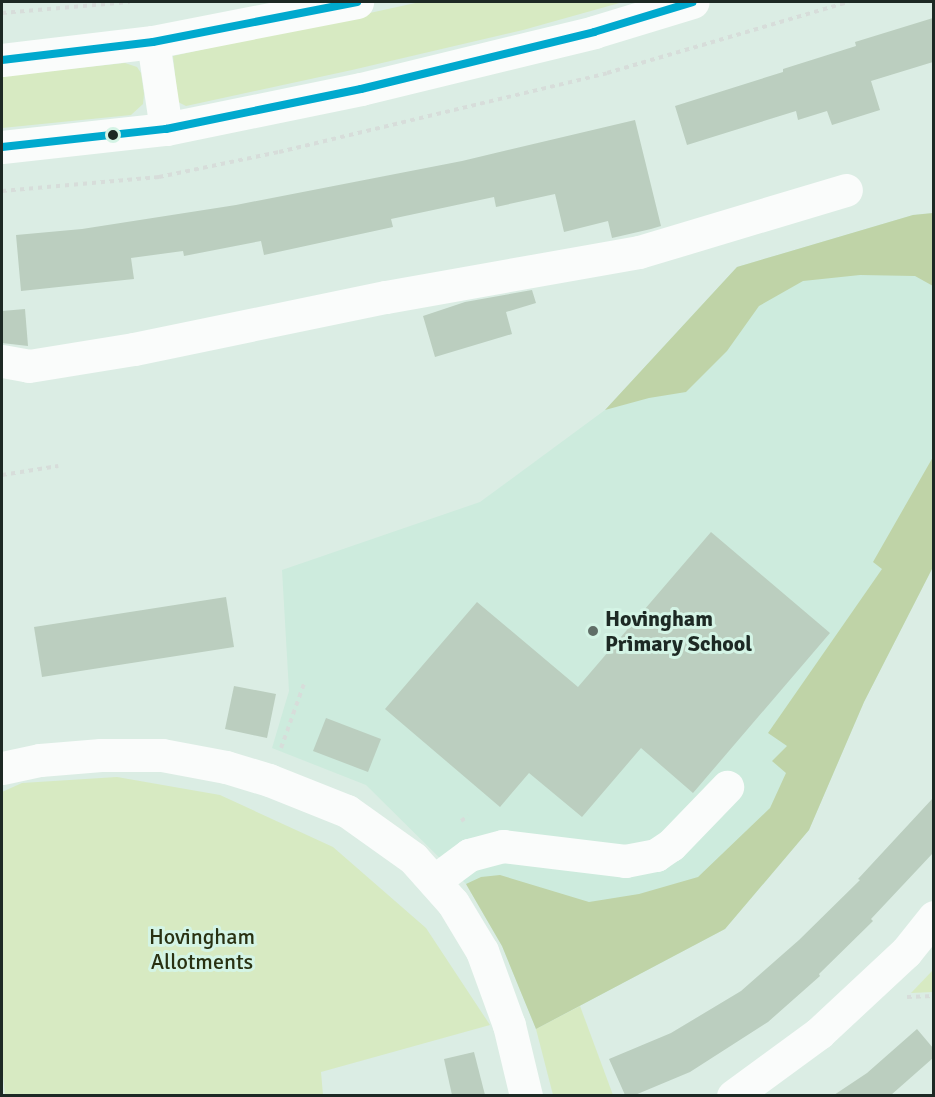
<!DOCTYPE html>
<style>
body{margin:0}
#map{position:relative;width:935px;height:1097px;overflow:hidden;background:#dbede4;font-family:Signika,sans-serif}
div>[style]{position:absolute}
.built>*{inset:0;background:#cdebdd}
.green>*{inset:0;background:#d7eac2}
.forest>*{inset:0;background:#bfd3a7}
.building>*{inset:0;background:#bbcebf}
.path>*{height:4px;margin-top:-2px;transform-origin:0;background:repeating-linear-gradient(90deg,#d7ddda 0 4.5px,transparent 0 9px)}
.minor>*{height:33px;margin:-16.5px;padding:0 16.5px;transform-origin:16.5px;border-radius:16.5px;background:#fafcfb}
.major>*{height:33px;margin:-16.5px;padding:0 16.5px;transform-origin:16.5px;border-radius:16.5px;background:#fafcfb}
.bus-1>*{height:8px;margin:-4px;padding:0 4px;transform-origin:4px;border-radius:4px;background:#00a9ce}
.dots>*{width:16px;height:16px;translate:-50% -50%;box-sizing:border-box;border:3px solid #d4f4e5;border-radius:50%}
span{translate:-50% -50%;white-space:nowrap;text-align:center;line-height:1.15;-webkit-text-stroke:6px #d4f4e5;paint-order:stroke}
.poi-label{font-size:22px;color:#1d2924;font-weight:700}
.left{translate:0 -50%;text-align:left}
.park-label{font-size:22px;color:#293112}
.frame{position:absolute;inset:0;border:3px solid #1d2924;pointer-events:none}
</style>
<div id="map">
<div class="built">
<div style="clip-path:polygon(933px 213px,933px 567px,864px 702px,809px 830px,725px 929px,536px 1029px,502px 946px,466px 884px,366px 785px,272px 748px,289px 691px,282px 570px,480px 502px,605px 410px,737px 267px,913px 215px)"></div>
</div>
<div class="green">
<div style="clip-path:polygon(420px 2px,623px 2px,523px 30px,352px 70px,186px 106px,178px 102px,173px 56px)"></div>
<div style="clip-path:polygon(125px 63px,137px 67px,141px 73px,144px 94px,143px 104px,131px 115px,2px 128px,2px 76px)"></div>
<div style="clip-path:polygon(117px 777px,220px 795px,333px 847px,426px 928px,490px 1025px,321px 1072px,323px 1095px,5px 1095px,2px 1065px,2px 792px,22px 783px)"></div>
<div style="clip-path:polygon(933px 970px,933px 992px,911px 993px)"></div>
<div style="clip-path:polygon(580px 1006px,613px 1095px,553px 1095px,536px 1029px)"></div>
</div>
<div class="forest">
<div style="clip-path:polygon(933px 213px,933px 286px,915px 276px,860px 275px,803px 281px,759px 306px,727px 351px,686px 392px,649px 398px,605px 410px,737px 267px,913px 215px)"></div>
<div style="clip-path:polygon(933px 457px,933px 567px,864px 702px,809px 830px,725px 929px,536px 1029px,502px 946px,466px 884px,481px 877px,500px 875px,589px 902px,639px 894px,698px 877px,770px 808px,786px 773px,772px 761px,787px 746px,768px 733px,882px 569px,873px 562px)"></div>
</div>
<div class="building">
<div style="clip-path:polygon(933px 18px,933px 62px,871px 81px,880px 110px,832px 125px,827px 111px,798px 120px,796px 111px,687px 145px,675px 106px,783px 72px,783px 69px,856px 46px,855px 42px)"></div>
<div style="clip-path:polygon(635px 120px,661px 226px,651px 229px,612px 238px,608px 221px,564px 232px,555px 194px,496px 207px,494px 197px,391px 219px,393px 227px,264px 255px,261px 241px,184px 256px,183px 251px,131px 258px,134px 279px,21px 291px,16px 235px,82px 229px,236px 205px,462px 161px)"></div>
<div style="clip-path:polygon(532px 290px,536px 303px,506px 312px,512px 334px,435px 357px,423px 316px,465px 302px)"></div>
<div style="clip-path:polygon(25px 309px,28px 346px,2px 343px,2px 311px)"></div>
<div style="clip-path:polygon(711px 532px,830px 633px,693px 793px,641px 748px,582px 817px,529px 773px,500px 807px,385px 709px,477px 602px,578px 687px)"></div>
<div style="clip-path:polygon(226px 597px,234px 647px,42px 677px,34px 627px)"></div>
<div style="clip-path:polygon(234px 686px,276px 694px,267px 738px,225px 729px)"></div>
<div style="clip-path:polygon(326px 718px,381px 739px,368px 772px,313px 751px)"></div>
<div style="clip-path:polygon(933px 798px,933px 853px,871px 919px,873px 921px,819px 974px,820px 976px,768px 1022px,690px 1072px,635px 1095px,625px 1095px,609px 1059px,671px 1033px,741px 991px,799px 940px,860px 880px,858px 879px)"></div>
<div style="clip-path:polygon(917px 1029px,933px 1048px,933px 1058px,891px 1095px,834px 1095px,867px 1073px)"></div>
<div style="clip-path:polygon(474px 1052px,485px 1095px,452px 1095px,444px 1059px)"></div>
</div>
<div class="path">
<div style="left:2px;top:13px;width:128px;rotate:-4.9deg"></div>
<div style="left:2px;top:191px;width:158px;rotate:-5.1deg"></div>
<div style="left:159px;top:177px;width:123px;rotate:-11.8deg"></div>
<div style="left:279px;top:152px;width:337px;rotate:-13.5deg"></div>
<div style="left:607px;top:73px;width:252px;rotate:-16.4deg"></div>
<div style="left:2px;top:475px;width:57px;rotate:-9.1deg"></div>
<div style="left:281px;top:748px;width:71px;rotate:-70.3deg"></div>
<div style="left:461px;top:821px;width:9px;rotate:-36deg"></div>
<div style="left:907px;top:997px;width:27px;rotate:-2deg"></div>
</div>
<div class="minor">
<div style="left:2px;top:361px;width:27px;rotate:10deg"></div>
<div style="left:29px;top:366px;width:106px;rotate:-9.2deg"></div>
<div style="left:134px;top:349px;width:257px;rotate:-11.7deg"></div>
<div style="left:386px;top:297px;width:257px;rotate:-10.1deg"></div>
<div style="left:639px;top:252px;width:216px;rotate:-16.7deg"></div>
<div style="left:2px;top:768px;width:39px;rotate:-12deg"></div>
<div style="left:40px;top:760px;width:61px;rotate:-4.7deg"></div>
<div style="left:101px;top:755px;width:61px"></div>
<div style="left:162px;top:755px;width:65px;rotate:10.6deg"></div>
<div style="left:226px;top:767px;width:45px;rotate:16.8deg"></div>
<div style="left:269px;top:780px;width:84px;rotate:21.7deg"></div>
<div style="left:347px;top:811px;width:81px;rotate:35.5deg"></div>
<div style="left:413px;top:858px;width:60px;rotate:48.4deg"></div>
<div style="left:453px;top:903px;width:56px;rotate:58.9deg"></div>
<div style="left:482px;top:951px;width:79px;rotate:70deg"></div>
<div style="left:509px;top:1025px;width:73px;rotate:76.5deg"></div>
<div style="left:434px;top:881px;width:44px;rotate:-36.6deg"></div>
<div style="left:469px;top:855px;width:35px;rotate:-15deg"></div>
<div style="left:503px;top:846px;width:123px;rotate:7deg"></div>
<div style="left:625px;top:861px;width:32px;rotate:-11deg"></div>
<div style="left:656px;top:855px;width:18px;rotate:-34deg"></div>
<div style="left:671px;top:845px;width:81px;rotate:-46deg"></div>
<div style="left:733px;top:1096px;width:107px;rotate:-36.2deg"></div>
<div style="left:819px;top:1033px;width:119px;rotate:-43deg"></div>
<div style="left:906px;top:952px;width:45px;rotate:-51.3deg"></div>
</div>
<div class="major">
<div style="left:153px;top:42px;width:88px;rotate:81.5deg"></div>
<div style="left:2px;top:60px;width:152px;rotate:-6.8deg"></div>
<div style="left:153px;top:42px;width:208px;rotate:-11.1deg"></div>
<div style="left:2px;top:147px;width:165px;rotate:-6.3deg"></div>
<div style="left:166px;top:129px;width:199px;rotate:-11.6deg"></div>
<div style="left:361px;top:89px;width:240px;rotate:-13.7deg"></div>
<div style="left:594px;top:32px;width:103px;rotate:-16.9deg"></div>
</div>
<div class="bus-1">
<div style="left:2px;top:60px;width:152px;rotate:-6.8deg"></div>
<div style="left:153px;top:42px;width:208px;rotate:-11.1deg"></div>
<div style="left:2px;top:147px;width:165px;rotate:-6.3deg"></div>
<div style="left:166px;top:129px;width:199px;rotate:-11.6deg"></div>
<div style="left:361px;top:89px;width:240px;rotate:-13.7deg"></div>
<div style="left:594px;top:32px;width:103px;rotate:-16.9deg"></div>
</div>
<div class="dots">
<div style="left:113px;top:135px;background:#1d2924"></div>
<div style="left:593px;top:631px;background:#606e67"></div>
</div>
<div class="poi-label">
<span class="left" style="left:605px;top:631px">Hovingham<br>Primary School</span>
</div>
<div class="park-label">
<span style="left:202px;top:949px">Hovingham<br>Allotments</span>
</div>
<div class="frame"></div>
</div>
